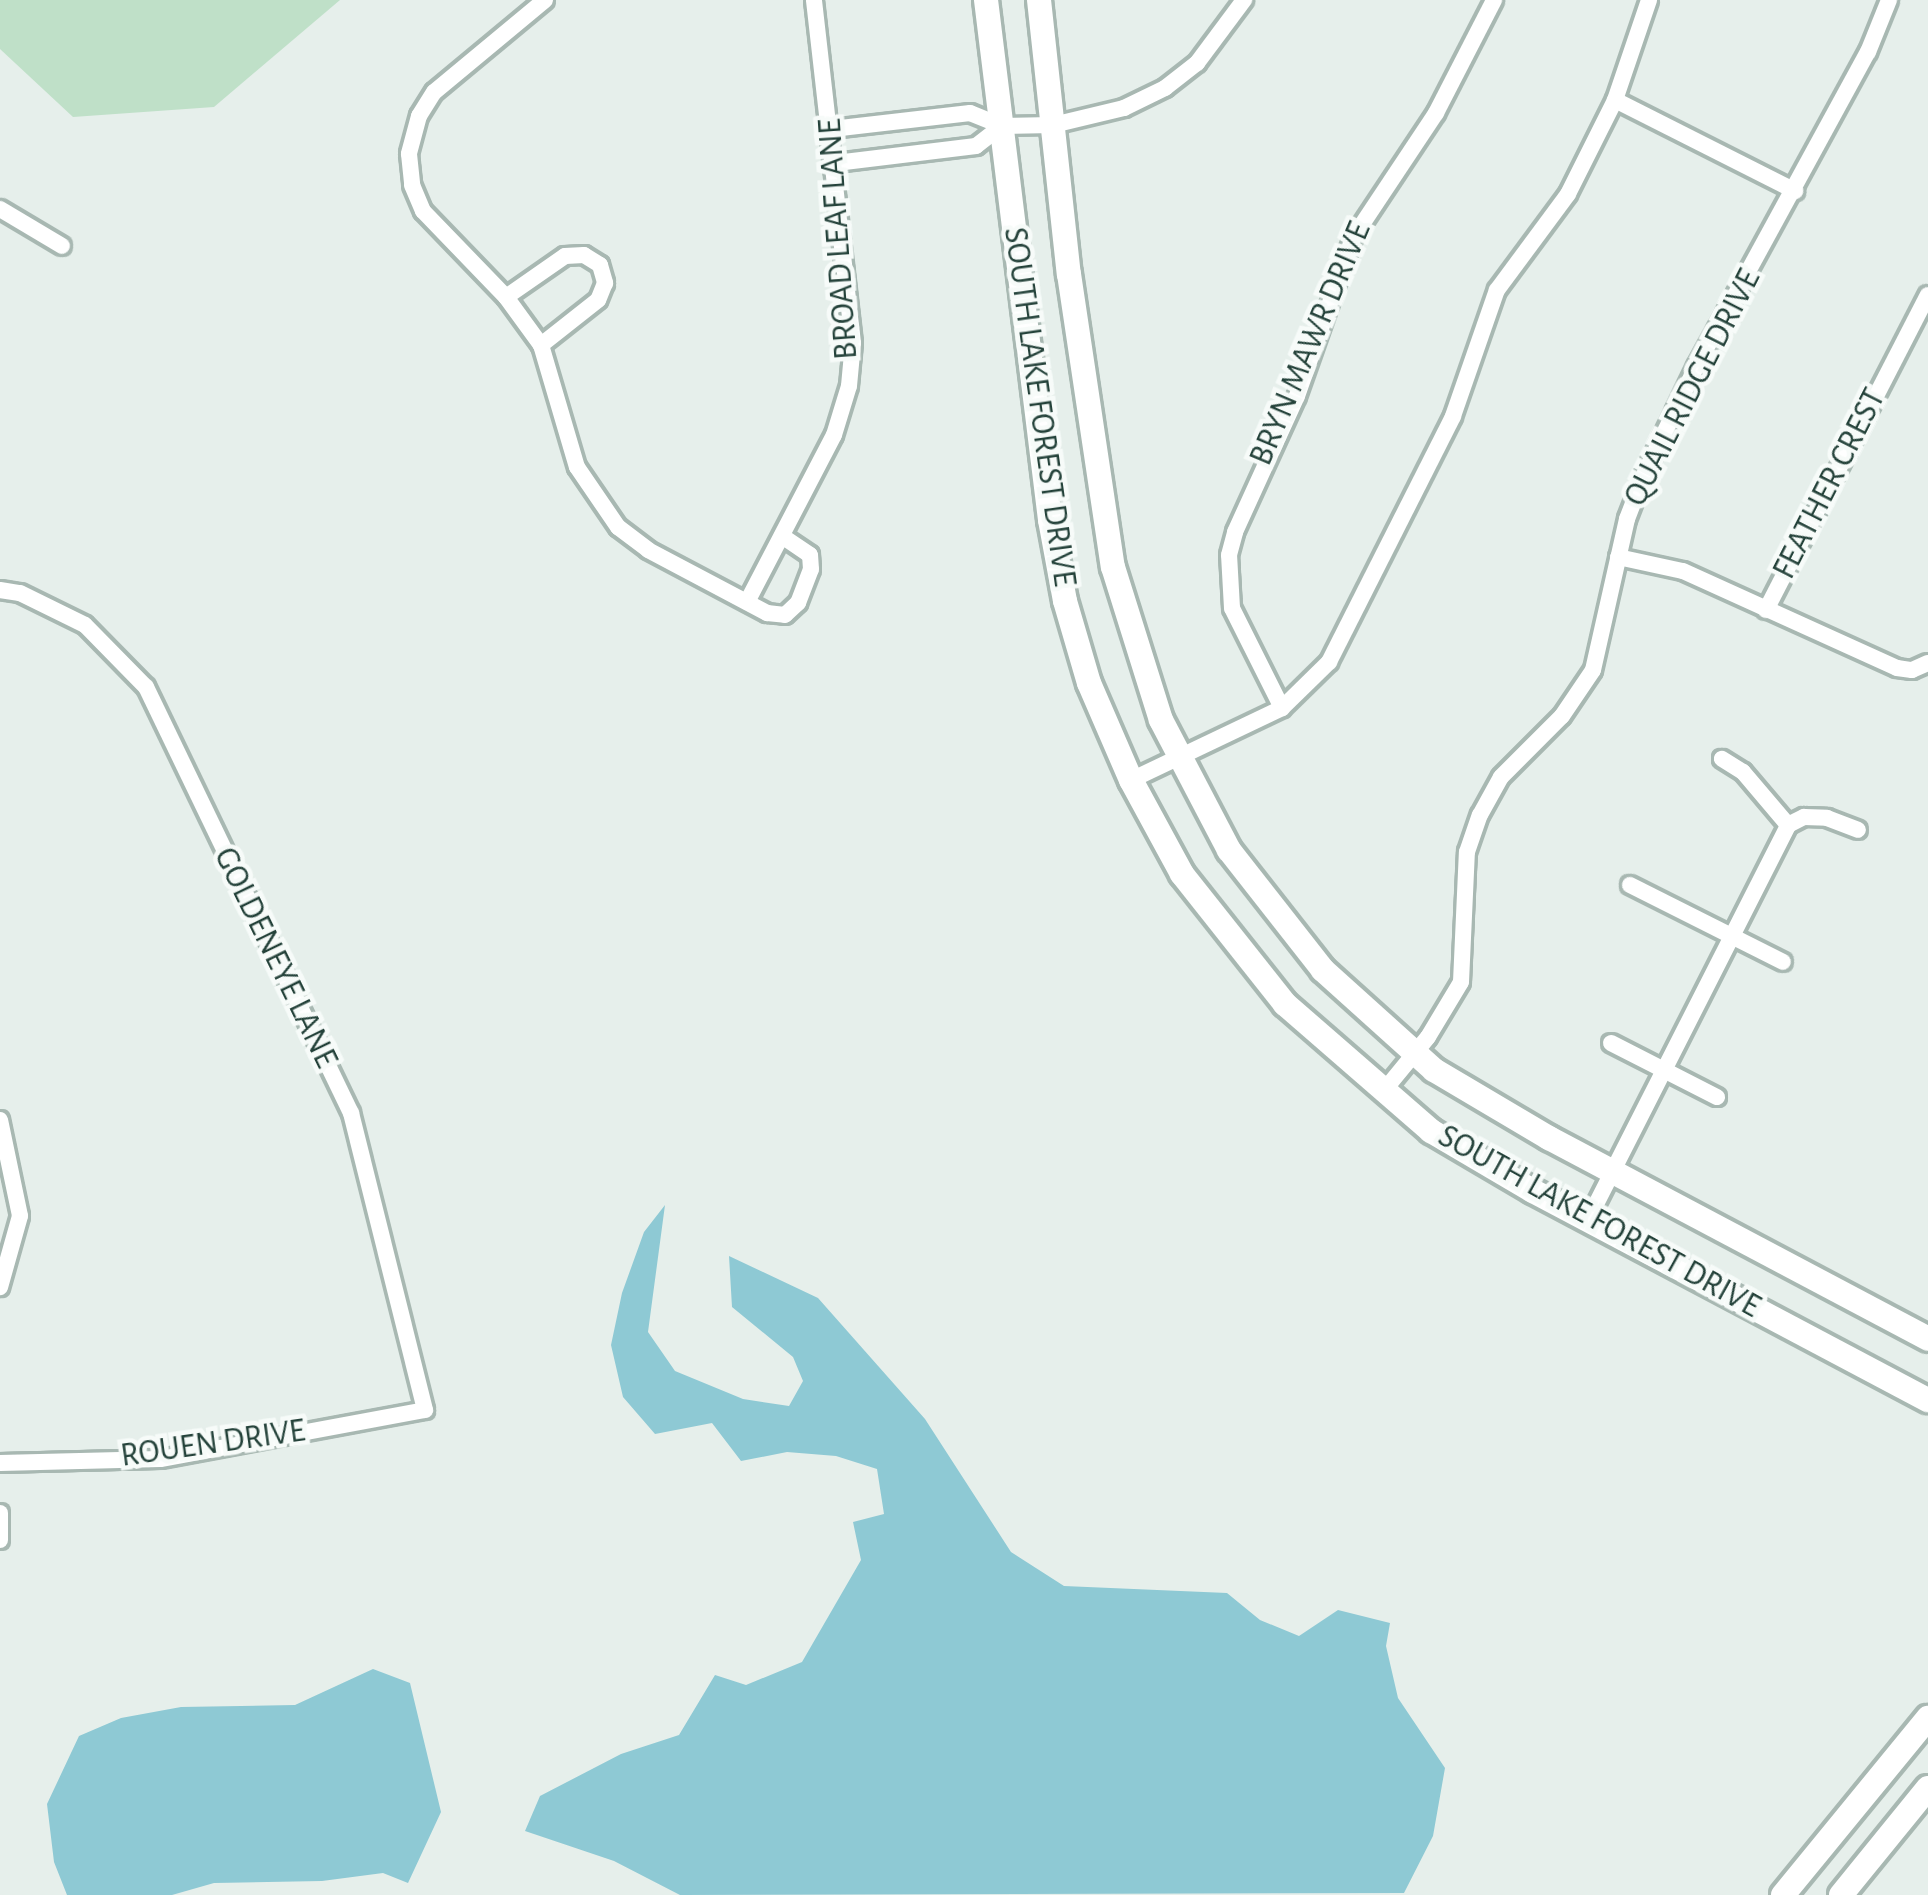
<!DOCTYPE html>
<style>
body{margin:0}
#map{position:relative;width:1928px;height:1895px;overflow:hidden;background:#e6efeb;font-family:"Alegreya Sans",sans-serif}
div>[style]{position:absolute}
.green>*{inset:0;background:#bfe0c8}
.water>*{inset:0;background:#8ec9d4}
.roads{filter:drop-shadow(3px 0 #a8b8b2) drop-shadow(-3px 0 #a8b8b2) drop-shadow(0 3px #a8b8b2) drop-shadow(0 -3px #a8b8b2)}
.minor>*{height:16px;margin:-8px;padding:0 8px;transform-origin:8px;border-radius:8px;background:#fff}
.secondary>*{height:24px;margin:-12px;padding:0 12px;transform-origin:12px;border-radius:12px;background:#fff}
span{translate:-50% -50%;white-space:nowrap;text-align:center;line-height:1.15;-webkit-text-stroke:9px #f7fbf9;paint-order:stroke}
.street-label{font-size:33px;color:#24423a}
</style>
<div id="map">
<div class="green">
<div style="clip-path:polygon(0 0,340px 0,214px 107px,73px 117px,0 49px)"></div>
</div>
<div class="water">
<div style="clip-path:polygon(665px 1205px,648px 1332px,675px 1371px,743px 1399px,789px 1406px,803px 1381px,793px 1357px,732px 1307px,729px 1256px,818px 1298px,925px 1419px,1011px 1552px,1064px 1586px,1227px 1593px,1260px 1620px,1299px 1636px,1338px 1610px,1390px 1623px,1386px 1646px,1398px 1698px,1445px 1768px,1433px 1836px,1404px 1893px,680px 1895px,614px 1861px,525px 1831px,540px 1796px,621px 1754px,679px 1735px,715px 1675px,746px 1685px,802px 1662px,861px 1560px,853px 1522px,884px 1514px,877px 1469px,836px 1456px,787px 1452px,741px 1461px,712px 1423px,655px 1434px,623px 1397px,611px 1345px,622px 1293px,644px 1232px)"></div>
<div style="clip-path:polygon(373px 1669px,410px 1683px,441px 1812px,408px 1883px,383px 1873px,322px 1881px,214px 1883px,172px 1895px,67px 1895px,54px 1862px,47px 1804px,79px 1736px,121px 1718px,181px 1707px,295px 1705px)"></div>
</div>
<div class="roads">
<div class="minor">
<div style="left:545px;top:0;width:144px;rotate:140.3deg"></div>
<div style="left:434px;top:92px;width:28px;rotate:122deg"></div>
<div style="left:419px;top:116px;width:39px;rotate:105deg"></div>
<div style="left:409px;top:154px;width:31px;rotate:84deg"></div>
<div style="left:412px;top:185px;width:28px;rotate:67deg"></div>
<div style="left:423px;top:211px;width:120px;rotate:46deg"></div>
<div style="left:506px;top:297px;width:59px;rotate:53.9deg"></div>
<div style="left:541px;top:345px;width:127px;rotate:73.6deg"></div>
<div style="left:577px;top:467px;width:73px;rotate:55.7deg"></div>
<div style="left:618px;top:527px;width:38px;rotate:37deg"></div>
<div style="left:648px;top:550px;width:135px;rotate:27.9deg"></div>
<div style="left:767px;top:613px;width:18px;rotate:6deg"></div>
<div style="left:785px;top:615px;width:18px;rotate:-43deg"></div>
<div style="left:798px;top:603px;width:36px;rotate:-69deg"></div>
<div style="left:811px;top:569px;width:14px;rotate:-94deg"></div>
<div style="left:810px;top:555px;width:34px;rotate:-146deg"></div>
<div style="left:1615px;top:100px;width:202px;rotate:26.8deg"></div>
<div style="left:832px;top:129px;width:139px;rotate:-6.6deg"></div>
<div style="left:970px;top:113px;width:35px;rotate:22deg"></div>
<div style="left:1002px;top:126px;width:51px;rotate:-1.1deg"></div>
<div style="left:1053px;top:125px;width:73px;rotate:-13.5deg"></div>
<div style="left:1124px;top:108px;width:46px;rotate:-26deg"></div>
<div style="left:1165px;top:88px;width:41px;rotate:-38deg"></div>
<div style="left:1197px;top:63px;width:79px;rotate:-53.3deg"></div>
<div style="left:836px;top:163px;width:141px;rotate:-6.9deg"></div>
<div style="left:976px;top:146px;width:33px;rotate:-38deg"></div>
<div style="left:0;top:209px;width:72px;rotate:30.8deg"></div>
<div style="left:506px;top:297px;width:72px;rotate:-34.8deg"></div>
<div style="left:565px;top:256px;width:19px;rotate:-3deg"></div>
<div style="left:584px;top:255px;width:19px;rotate:32deg"></div>
<div style="left:600px;top:265px;width:19px;rotate:74deg"></div>
<div style="left:605px;top:283px;width:18px;rotate:112deg"></div>
<div style="left:598px;top:300px;width:73px;rotate:141.7deg"></div>
<div style="left:1618px;top:557px;width:66px;rotate:12.2deg"></div>
<div style="left:1683px;top:571px;width:235px;rotate:24.4deg"></div>
<div style="left:1897px;top:668px;width:15px;rotate:8deg"></div>
<div style="left:1912px;top:670px;width:17px;rotate:-24deg"></div>
<div style="left:0;top:590px;width:20px;rotate:9deg"></div>
<div style="left:20px;top:593px;width:72px;rotate:26.2deg"></div>
<div style="left:85px;top:625px;width:87px;rotate:45.5deg"></div>
<div style="left:146px;top:687px;width:473px;rotate:64.3deg"></div>
<div style="left:351px;top:1113px;width:306px;rotate:76deg"></div>
<div style="left:425px;top:1410px;width:269px;rotate:169.5deg"></div>
<div style="left:160px;top:1459px;width:160px;rotate:178.6deg"></div>
<div style="left:747px;top:602px;width:188px;rotate:-62.5deg"></div>
<div style="left:834px;top:435px;width:51px;rotate:-73deg"></div>
<div style="left:849px;top:386px;width:43px;rotate:-84.7deg"></div>
<div style="left:853px;top:343px;width:345px;rotate:-96.5deg"></div>
<div style="left:1766px;top:610px;width:354px;rotate:-62.8deg"></div>
<div style="left:1282px;top:708px;width:112px;rotate:-116.6deg"></div>
<div style="left:1232px;top:608px;width:53px;rotate:-93.2deg"></div>
<div style="left:1229px;top:555px;width:24px;rotate:-75deg"></div>
<div style="left:1235px;top:532px;width:149px;rotate:-65.5deg"></div>
<div style="left:1297px;top:396px;width:168px;rotate:-70.5deg"></div>
<div style="left:1353px;top:238px;width:150px;rotate:-56.4deg"></div>
<div style="left:1436px;top:113px;width:127px;rotate:-62.8deg"></div>
<div style="left:1131px;top:780px;width:167px;rotate:-25.5deg"></div>
<div style="left:1282px;top:708px;width:66px;rotate:-44.4deg"></div>
<div style="left:1329px;top:662px;width:275px;rotate:-63.2deg"></div>
<div style="left:1453px;top:416px;width:133px;rotate:-70.8deg"></div>
<div style="left:1497px;top:290px;width:119px;rotate:-53.5deg"></div>
<div style="left:1568px;top:194px;width:105px;rotate:-63.4deg"></div>
<div style="left:1615px;top:100px;width:106px;rotate:-71.2deg"></div>
<div style="left:1788px;top:825px;width:18px;rotate:-27deg"></div>
<div style="left:1804px;top:817px;width:23px;rotate:2deg"></div>
<div style="left:1827px;top:818px;width:33px;rotate:21deg"></div>
<div style="left:1630px;top:885px;width:171px;rotate:26.7deg"></div>
<div style="left:1611px;top:1043px;width:119px;rotate:27deg"></div>
<div style="left:1382px;top:1093px;width:72px;rotate:-50.6deg"></div>
<div style="left:1428px;top:1037px;width:64px;rotate:-59deg"></div>
<div style="left:1461px;top:982px;width:130px;rotate:-87.4deg"></div>
<div style="left:1467px;top:852px;width:39px;rotate:-71deg"></div>
<div style="left:1480px;top:815px;width:43px;rotate:-61.1deg"></div>
<div style="left:1501px;top:777px;width:86px;rotate:-45deg"></div>
<div style="left:1562px;top:716px;width:55px;rotate:-56deg"></div>
<div style="left:1593px;top:670px;width:155px;rotate:-77.3deg"></div>
<div style="left:1627px;top:519px;width:47px;rotate:-68.9deg"></div>
<div style="left:1644px;top:475px;width:120px;rotate:-64.3deg"></div>
<div style="left:1696px;top:367px;width:359px;rotate:-61.4deg"></div>
<div style="left:1868px;top:52px;width:56px;rotate:-68deg"></div>
<div style="left:0;top:1120px;width:98px;rotate:78.2deg"></div>
<div style="left:20px;top:1216px;width:74px;rotate:105.7deg"></div>
<div style="left:1588px;top:1220px;width:443px;rotate:-63.1deg"></div>
<div style="left:1788px;top:825px;width:70px;rotate:-130.3deg"></div>
<div style="left:1743px;top:772px;width:25px;rotate:-148deg"></div>
<div style="left:0;top:1513px;width:27px;rotate:90deg"></div>
</div>
<div class="secondary">
<div style="left:986px;top:0;width:524px;rotate:82.98deg"></div>
<div style="left:1050px;top:520px;width:82px;rotate:79.5deg"></div>
<div style="left:1065px;top:601px;width:85px;rotate:73.7deg"></div>
<div style="left:1089px;top:683px;width:106px;rotate:66.6deg"></div>
<div style="left:1131px;top:780px;width:107px;rotate:61.5deg"></div>
<div style="left:1182px;top:874px;width:166px;rotate:51.6deg"></div>
<div style="left:1285px;top:1004px;width:194px;rotate:41deg"></div>
<div style="left:1431px;top:1131px;width:118px;rotate:30.5deg"></div>
<div style="left:1533px;top:1191px;width:447px;rotate:27.9deg"></div>
<div style="left:1039px;top:0;width:276px;rotate:83.8deg"></div>
<div style="left:1069px;top:274px;width:296px;rotate:81.5deg"></div>
<div style="left:1113px;top:567px;width:160px;rotate:72.6deg"></div>
<div style="left:1161px;top:720px;width:147px;rotate:62.4deg"></div>
<div style="left:1229px;top:850px;width:152px;rotate:51.9deg"></div>
<div style="left:1323px;top:970px;width:149px;rotate:42deg"></div>
<div style="left:1434px;top:1070px;width:134px;rotate:30.6deg"></div>
<div style="left:1549px;top:1138px;width:429px;rotate:27.9deg"></div>
<div style="left:1783px;top:1895px;width:229px;rotate:-50.7deg"></div>
<div style="left:1841px;top:1895px;width:138px;rotate:-50.9deg"></div>
</div>
</div>
<div class="street-label">
<span style="left:839px;top:239px;rotate:-94deg">BROAD LEAF LANE</span>
<span style="left:1311px;top:344px;rotate:-67deg">BRYN MAWR DRIVE</span>
<span style="left:1693px;top:388px;rotate:-63deg">QUAIL RIDGE DRIVE</span>
<span style="left:1039px;top:407px;rotate:82deg">SOUTH LAKE FOREST DRIVE</span>
<span style="left:1830px;top:484px;rotate:-63deg">FEATHER CREST</span>
<span style="left:275px;top:958px;rotate:64deg">GOLDENEYE LANE</span>
<span style="left:1599px;top:1222px;rotate:29deg">SOUTH LAKE FOREST DRIVE</span>
<span style="left:213px;top:1444px;rotate:-8deg">ROUEN DRIVE</span>
</div>
</div>
